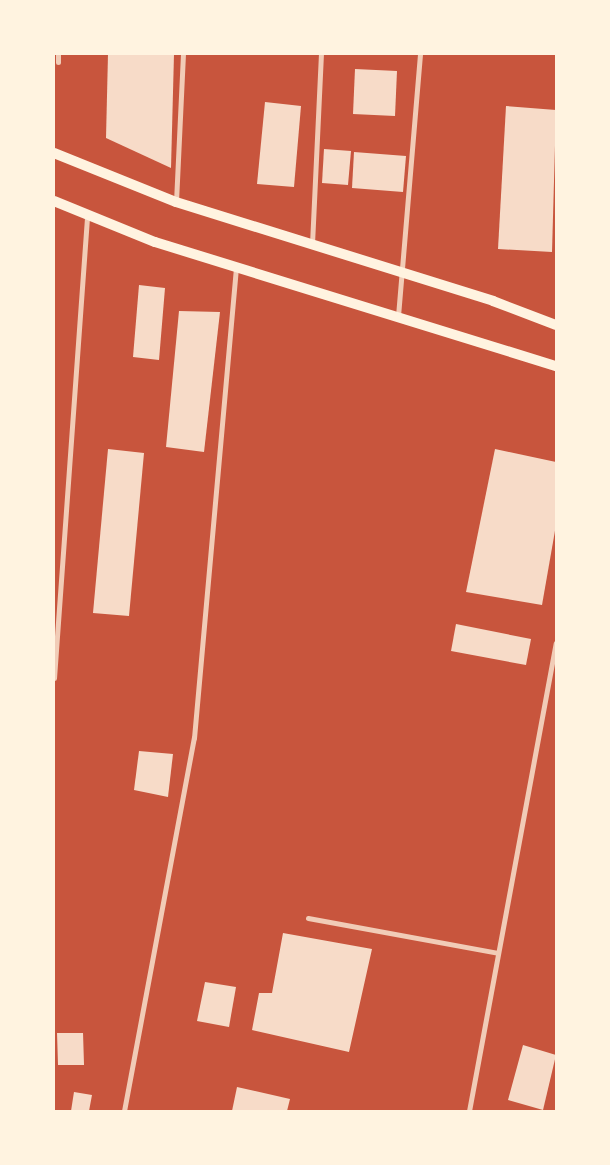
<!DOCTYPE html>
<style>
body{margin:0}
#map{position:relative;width:610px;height:1165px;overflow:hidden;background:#c8553d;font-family:Poppins,sans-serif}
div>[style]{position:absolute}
.building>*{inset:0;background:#f7dbc8}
.minor>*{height:5px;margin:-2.5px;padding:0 2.5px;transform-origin:2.5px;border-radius:2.5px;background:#f1ccb7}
.secondary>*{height:10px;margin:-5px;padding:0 5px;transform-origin:5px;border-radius:5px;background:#fff3e0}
span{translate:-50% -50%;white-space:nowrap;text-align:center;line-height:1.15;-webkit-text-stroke:4px #fff3e0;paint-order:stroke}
.frame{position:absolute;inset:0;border:55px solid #fff3e0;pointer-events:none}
</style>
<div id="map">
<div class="building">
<div style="clip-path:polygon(108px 54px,174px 54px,171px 168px,106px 138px)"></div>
<div style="clip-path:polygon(355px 69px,397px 71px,395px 116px,353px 114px)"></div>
<div style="clip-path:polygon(265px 102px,301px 106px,294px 187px,257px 184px)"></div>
<div style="clip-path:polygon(506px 106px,556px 110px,552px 252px,498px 249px)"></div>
<div style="clip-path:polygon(324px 149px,351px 151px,348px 185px,322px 183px)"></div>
<div style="clip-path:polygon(354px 152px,406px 156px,403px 192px,352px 188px)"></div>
<div style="clip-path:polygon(139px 285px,165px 288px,159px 360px,133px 357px)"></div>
<div style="clip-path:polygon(179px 311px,220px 312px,204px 452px,166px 447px)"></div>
<div style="clip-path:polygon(108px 449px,144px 453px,129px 616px,93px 613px)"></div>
<div style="clip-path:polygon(495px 449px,556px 462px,556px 525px,542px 605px,466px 592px)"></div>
<div style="clip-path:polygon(456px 624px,531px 639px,526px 665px,451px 651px)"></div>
<div style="clip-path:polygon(139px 751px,173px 754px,168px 797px,134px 790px)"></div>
<div style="clip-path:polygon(283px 933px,372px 949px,349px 1052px,252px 1030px,259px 993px,272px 993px)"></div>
<div style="clip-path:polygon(205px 982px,236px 987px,229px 1027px,197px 1021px)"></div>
<div style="clip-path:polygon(57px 1033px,83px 1033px,84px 1065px,58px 1065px)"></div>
<div style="clip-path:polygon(523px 1045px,556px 1055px,543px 1110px,508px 1100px)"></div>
<div style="clip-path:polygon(237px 1087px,290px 1099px,287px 1111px,232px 1111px)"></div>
<div style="clip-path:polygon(74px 1092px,92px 1095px,89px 1111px,71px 1111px)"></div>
</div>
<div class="minor">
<div style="left:58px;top:62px;width:8px;rotate:-90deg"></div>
<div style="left:176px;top:202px;width:148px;rotate:-87.3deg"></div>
<div style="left:312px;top:244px;width:190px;rotate:-87.3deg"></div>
<div style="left:398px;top:316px;width:263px;rotate:-85.2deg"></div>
<div style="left:54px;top:678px;width:463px;rotate:-85.9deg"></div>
<div style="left:308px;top:918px;width:193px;rotate:10.4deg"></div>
<div style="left:124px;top:1111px;width:380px;rotate:-79.4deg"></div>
<div style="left:194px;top:738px;width:472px;rotate:-84.9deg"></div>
<div style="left:469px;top:1111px;width:476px;rotate:-79.5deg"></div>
</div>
<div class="secondary">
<div style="left:54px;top:153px;width:131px;rotate:21.9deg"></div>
<div style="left:176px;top:202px;width:332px;rotate:17.3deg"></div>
<div style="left:493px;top:301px;width:67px;rotate:20.9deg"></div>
<div style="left:54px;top:201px;width:109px;rotate:22.1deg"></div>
<div style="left:155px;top:242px;width:420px;rotate:17.2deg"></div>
</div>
<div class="frame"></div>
</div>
